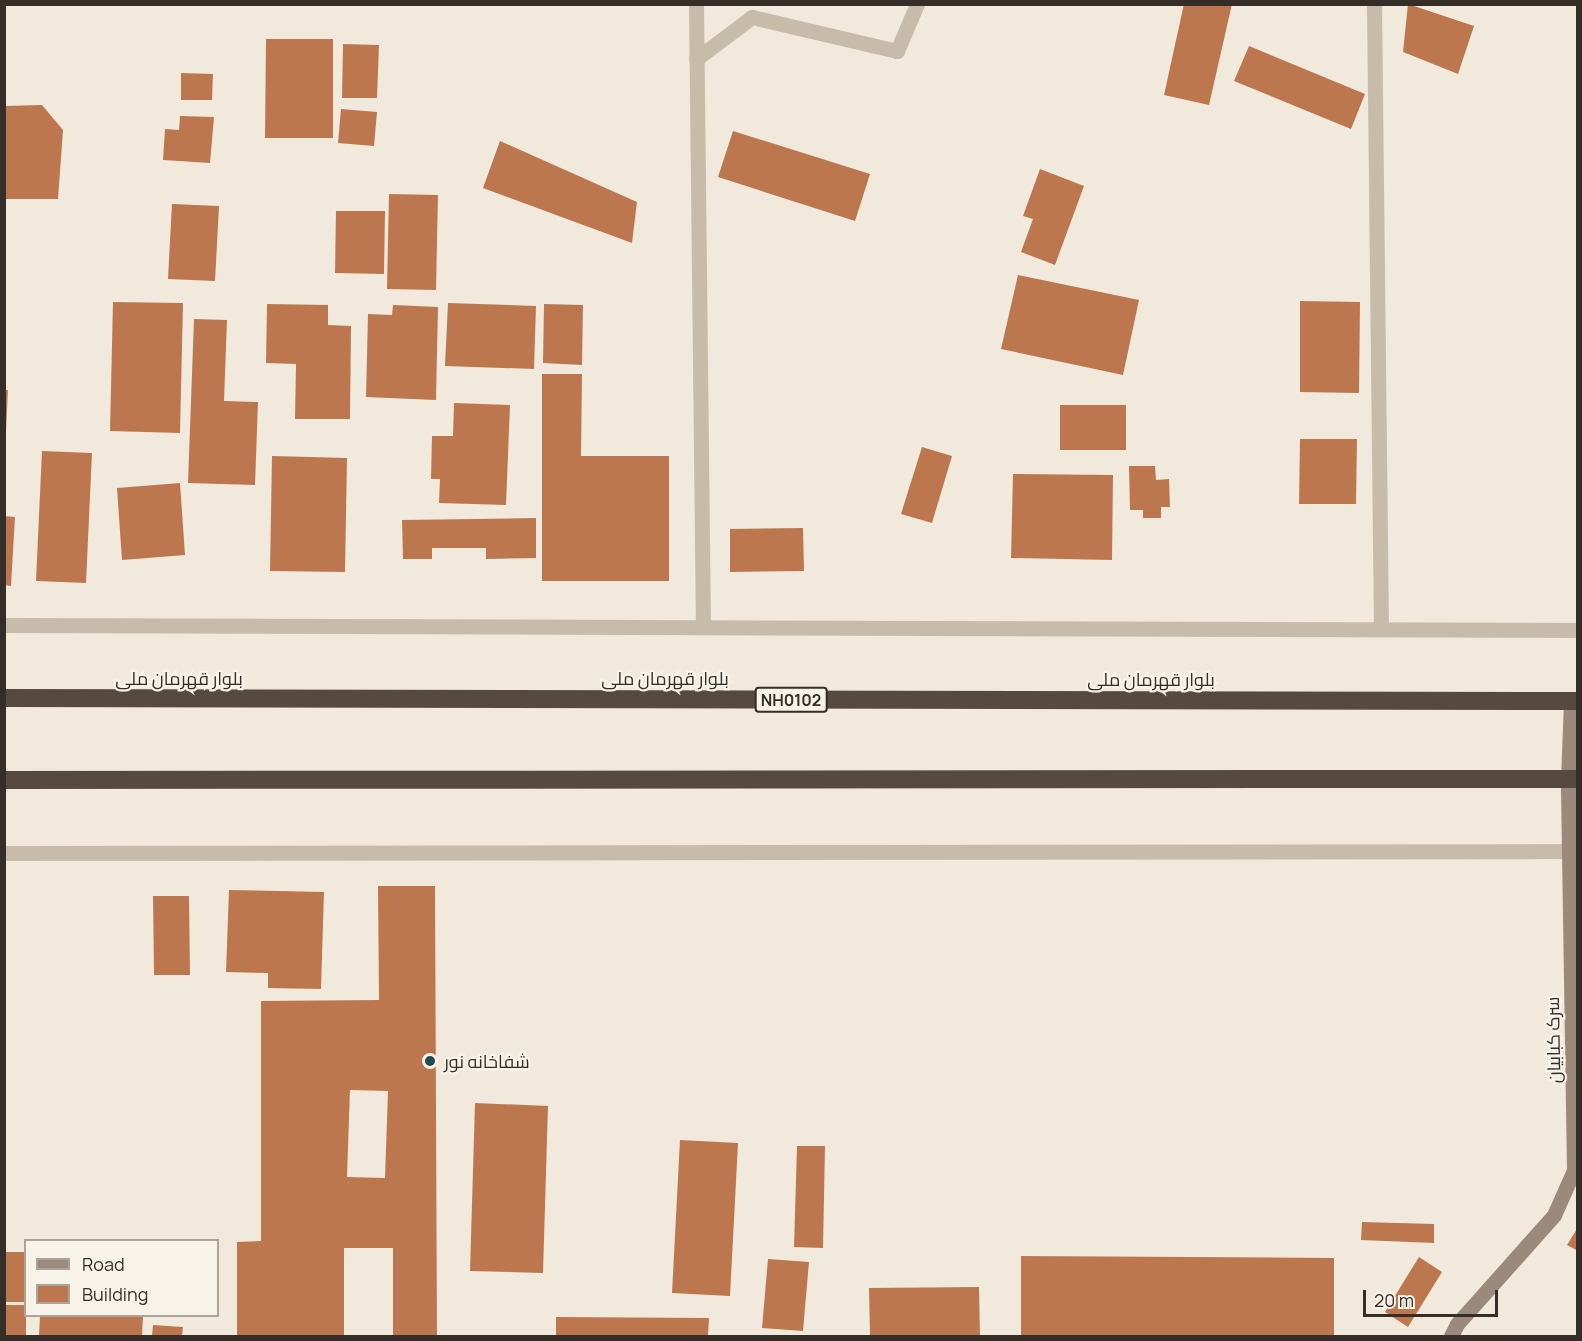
<!DOCTYPE html>
<meta charset="utf-8">
<style>
body{margin:0}
#map{position:relative;width:1582px;height:1341px;overflow:hidden;background:#f0e9dc;font-family:Manrope,Cairo,sans-serif}
div>[style]{position:absolute}
.building>*{inset:0;background:#bd774e}
.street>*{height:15px;margin:-7.5px;padding:0 7.5px;transform-origin:7.5px;border-radius:7.5px;background:#c7bba9}
.secondary>*{height:15px;margin:-7.5px;padding:0 7.5px;transform-origin:7.5px;border-radius:7.5px;background:#9b8a7b}
.highway>*{height:18px;margin:-9px;padding:0 9px;transform-origin:9px;border-radius:9px;background:#554940}
.dots>*{width:16px;height:16px;translate:-50% -50%;box-sizing:border-box;border:3px solid #f8f3e8;border-radius:50%}
span{translate:-50% -50%;white-space:nowrap;text-align:center;line-height:1.15;-webkit-text-stroke:4.5px #f8f3e8;paint-order:stroke}
.shield-label span{padding:2px 4px;background:#f8f3e8;border:2px solid;border-radius:4px;-webkit-text-stroke-width:0}
.shield-label{font-size:16px;color:#352e28;font-weight:700}
.street-label{font-size:18px;color:#352e28}
.poi-label{font-size:18px;color:#352e28}
.left{translate:0 -50%;text-align:left}
.frame{position:absolute;inset:0;border:6px solid #352e28;pointer-events:none}
.legend{position:absolute;left:24px;top:1239px;width:195px;height:78px;box-sizing:border-box;background:#f8f3e8;border:2px solid #aaa49b;margin:0;padding:8px 10px;list-style:none;font-size:18px;color:#352e28}
.legend li{display:flex;align-items:center;gap:12px;height:30px}
.legend b{width:30px;border:2px solid #aaa49b}
.scale{position:absolute;left:1363px;top:1290px;width:135px;height:27px;box-sizing:border-box;border:3px solid #352e28;border-top:0;padding-left:8px;font-size:18px;line-height:21px;white-space:nowrap;color:#352e28;-webkit-text-stroke:4px #f8f3e8;paint-order:stroke}
</style>
<div id="map">
<div class="building">
<div style="clip-path:polygon(1184px 4px,1232px 4px,1209px 105px,1164px 95px)"></div>
<div style="clip-path:polygon(1408px 4px,1474px 26px,1458px 74px,1403px 52px)"></div>
<div style="clip-path:polygon(266px 39px,333px 39px,333px 138px,265px 138px)"></div>
<div style="clip-path:polygon(343px 44px,379px 45px,377px 98px,342px 98px)"></div>
<div style="clip-path:polygon(1249px 46px,1365px 94px,1351px 129px,1234px 81px)"></div>
<div style="clip-path:polygon(181px 73px,213px 74px,212px 100px,181px 100px)"></div>
<div style="clip-path:polygon(42px 105px,63px 130px,58px 199px,4px 199px,4px 106px)"></div>
<div style="clip-path:polygon(341px 109px,377px 112px,374px 146px,338px 143px)"></div>
<div style="clip-path:polygon(180px 116px,214px 117px,210px 163px,163px 160px,165px 129px,179px 130px)"></div>
<div style="clip-path:polygon(733px 131px,870px 174px,855px 221px,718px 177px)"></div>
<div style="clip-path:polygon(500px 141px,637px 202px,632px 243px,483px 188px)"></div>
<div style="clip-path:polygon(1040px 169px,1084px 186px,1055px 265px,1021px 252px,1033px 219px,1023px 216px)"></div>
<div style="clip-path:polygon(389px 194px,438px 195px,436px 290px,387px 289px)"></div>
<div style="clip-path:polygon(172px 204px,219px 206px,215px 281px,168px 279px)"></div>
<div style="clip-path:polygon(336px 211px,385px 211px,384px 274px,335px 273px)"></div>
<div style="clip-path:polygon(1018px 275px,1139px 300px,1123px 375px,1001px 349px)"></div>
<div style="clip-path:polygon(1300px 301px,1360px 302px,1359px 393px,1300px 392px)"></div>
<div style="clip-path:polygon(113px 302px,183px 303px,180px 433px,110px 431px)"></div>
<div style="clip-path:polygon(448px 303px,536px 306px,534px 369px,445px 366px)"></div>
<div style="clip-path:polygon(267px 304px,328px 305px,328px 325px,351px 326px,350px 419px,295px 419px,296px 364px,266px 363px)"></div>
<div style="clip-path:polygon(544px 304px,583px 305px,582px 365px,543px 363px)"></div>
<div style="clip-path:polygon(393px 305px,438px 307px,436px 400px,366px 397px,368px 314px,392px 315px)"></div>
<div style="clip-path:polygon(194px 319px,227px 320px,224px 401px,258px 402px,255px 485px,188px 483px)"></div>
<div style="clip-path:polygon(542px 374px,582px 374px,581px 456px,669px 456px,669px 581px,542px 581px)"></div>
<div style="clip-path:polygon(4px 390px,8px 390px,6px 431px,4px 431px)"></div>
<div style="clip-path:polygon(454px 403px,510px 405px,506px 505px,439px 503px,440px 479px,431px 479px,432px 436px,453px 436px)"></div>
<div style="clip-path:polygon(1060px 405px,1126px 405px,1126px 450px,1060px 450px)"></div>
<div style="clip-path:polygon(1300px 439px,1357px 439px,1356px 504px,1299px 504px)"></div>
<div style="clip-path:polygon(922px 447px,952px 456px,932px 523px,901px 514px)"></div>
<div style="clip-path:polygon(42px 451px,92px 453px,86px 583px,36px 581px)"></div>
<div style="clip-path:polygon(272px 456px,347px 458px,345px 572px,270px 571px)"></div>
<div style="clip-path:polygon(1129px 466px,1155px 466px,1156px 480px,1169px 479px,1170px 507px,1161px 507px,1161px 518px,1143px 518px,1143px 510px,1130px 510px)"></div>
<div style="clip-path:polygon(1013px 474px,1113px 475px,1112px 560px,1011px 558px)"></div>
<div style="clip-path:polygon(180px 483px,185px 555px,122px 560px,117px 488px)"></div>
<div style="clip-path:polygon(4px 516px,15px 517px,11px 586px,4px 585px)"></div>
<div style="clip-path:polygon(536px 518px,536px 558px,486px 559px,486px 548px,432px 548px,432px 559px,403px 559px,402px 520px)"></div>
<div style="clip-path:polygon(803px 528px,804px 571px,730px 572px,730px 529px)"></div>
<div style="clip-path:polygon(evenodd,378px 886px,435px 886px,437px 1336px,393px 1336px,393px 1248px,344px 1248px,344px 1336px,237px 1336px,237px 1242px,261px 1241px,261px 1001px,379px 1000px,378px 886px,350px 1090px,388px 1091px,385px 1178px,347px 1177px,350px 1090px)"></div>
<div style="clip-path:polygon(229px 890px,324px 892px,321px 989px,268px 988px,268px 973px,226px 972px)"></div>
<div style="clip-path:polygon(153px 896px,189px 896px,190px 975px,154px 975px)"></div>
<div style="clip-path:polygon(475px 1103px,548px 1106px,543px 1273px,470px 1271px)"></div>
<div style="clip-path:polygon(680px 1140px,738px 1143px,730px 1296px,672px 1293px)"></div>
<div style="clip-path:polygon(797px 1146px,825px 1146px,823px 1248px,794px 1247px)"></div>
<div style="clip-path:polygon(1362px 1222px,1434px 1224px,1434px 1243px,1361px 1240px)"></div>
<div style="clip-path:polygon(1578px 1227px,1578px 1251px,1567px 1245px)"></div>
<div style="clip-path:polygon(4px 1252px,26px 1252px,26px 1302px,4px 1302px)"></div>
<div style="clip-path:polygon(1021px 1256px,1334px 1258px,1334px 1336px,1021px 1336px)"></div>
<div style="clip-path:polygon(1419px 1257px,1442px 1272px,1408px 1327px,1385px 1312px)"></div>
<div style="clip-path:polygon(768px 1259px,809px 1262px,803px 1331px,762px 1328px)"></div>
<div style="clip-path:polygon(979px 1287px,980px 1336px,870px 1336px,869px 1288px)"></div>
<div style="clip-path:polygon(4px 1305px,26px 1305px,26px 1336px,4px 1336px)"></div>
<div style="clip-path:polygon(40px 1316px,143px 1316px,142px 1336px,39px 1336px)"></div>
<div style="clip-path:polygon(556px 1317px,709px 1318px,708px 1336px,556px 1336px)"></div>
<div style="clip-path:polygon(153px 1325px,183px 1327px,182px 1336px,152px 1336px)"></div>
</div>
<div class="street">
<div style="left:696px;top:4px;width:623px;rotate:89.36deg"></div>
<div style="left:1374px;top:4px;width:625px;rotate:89.36deg"></div>
<div style="left:696px;top:59px;width:70px;rotate:-36.9deg"></div>
<div style="left:752px;top:17px;width:149px;rotate:13.2deg"></div>
<div style="left:897px;top:51px;width:51px;rotate:-66.9deg"></div>
<div style="left:4px;top:625px;width:1574px;rotate:0.18deg"></div>
<div style="left:4px;top:853px;width:1574px;rotate:-0.07deg"></div>
</div>
<div class="secondary">
<div style="left:1451px;top:1336px;width:13px;rotate:-63deg"></div>
<div style="left:1457px;top:1324px;width:146px;rotate:-48.3deg"></div>
<div style="left:1554px;top:1215px;width:49px;rotate:-66deg"></div>
<div style="left:1574px;top:1170px;width:391px;rotate:-90.9deg"></div>
<div style="left:1568px;top:779px;width:78px;rotate:-87.8deg"></div>
</div>
<div class="highway">
<div style="left:4px;top:698px;width:1574px;rotate:0.11deg"></div>
<div style="left:4px;top:780px;width:1574px;rotate:-0.04deg"></div>
</div>
<div class="dots">
<div style="left:430px;top:1061px;background:#214a53"></div>
</div>
<div class="shield-label">
<span style="left:791px;top:700px">NH0102</span>
</div>
<div class="street-label">
<span style="left:179px;top:678px">بلوار قهرمان ملی</span>
<span style="left:665px;top:678px">بلوار قهرمان ملی</span>
<span style="left:1151px;top:679px">بلوار قهرمان ملی</span>
<span style="left:1553px;top:1040px;rotate:-91deg">سرک کبابیان</span>
</div>
<div class="poi-label">
<span class="left" style="left:444px;top:1061px">شفاخانه نور</span>
</div>
<div class="frame"></div>
<ul class="legend">
<li><b style="height:8px;background:#9b8a7b"></b>Road</li>
<li><b style="height:16px;background:#bd774e"></b>Building</li>
</ul>
<div class="scale">20 m</div>
</div>
